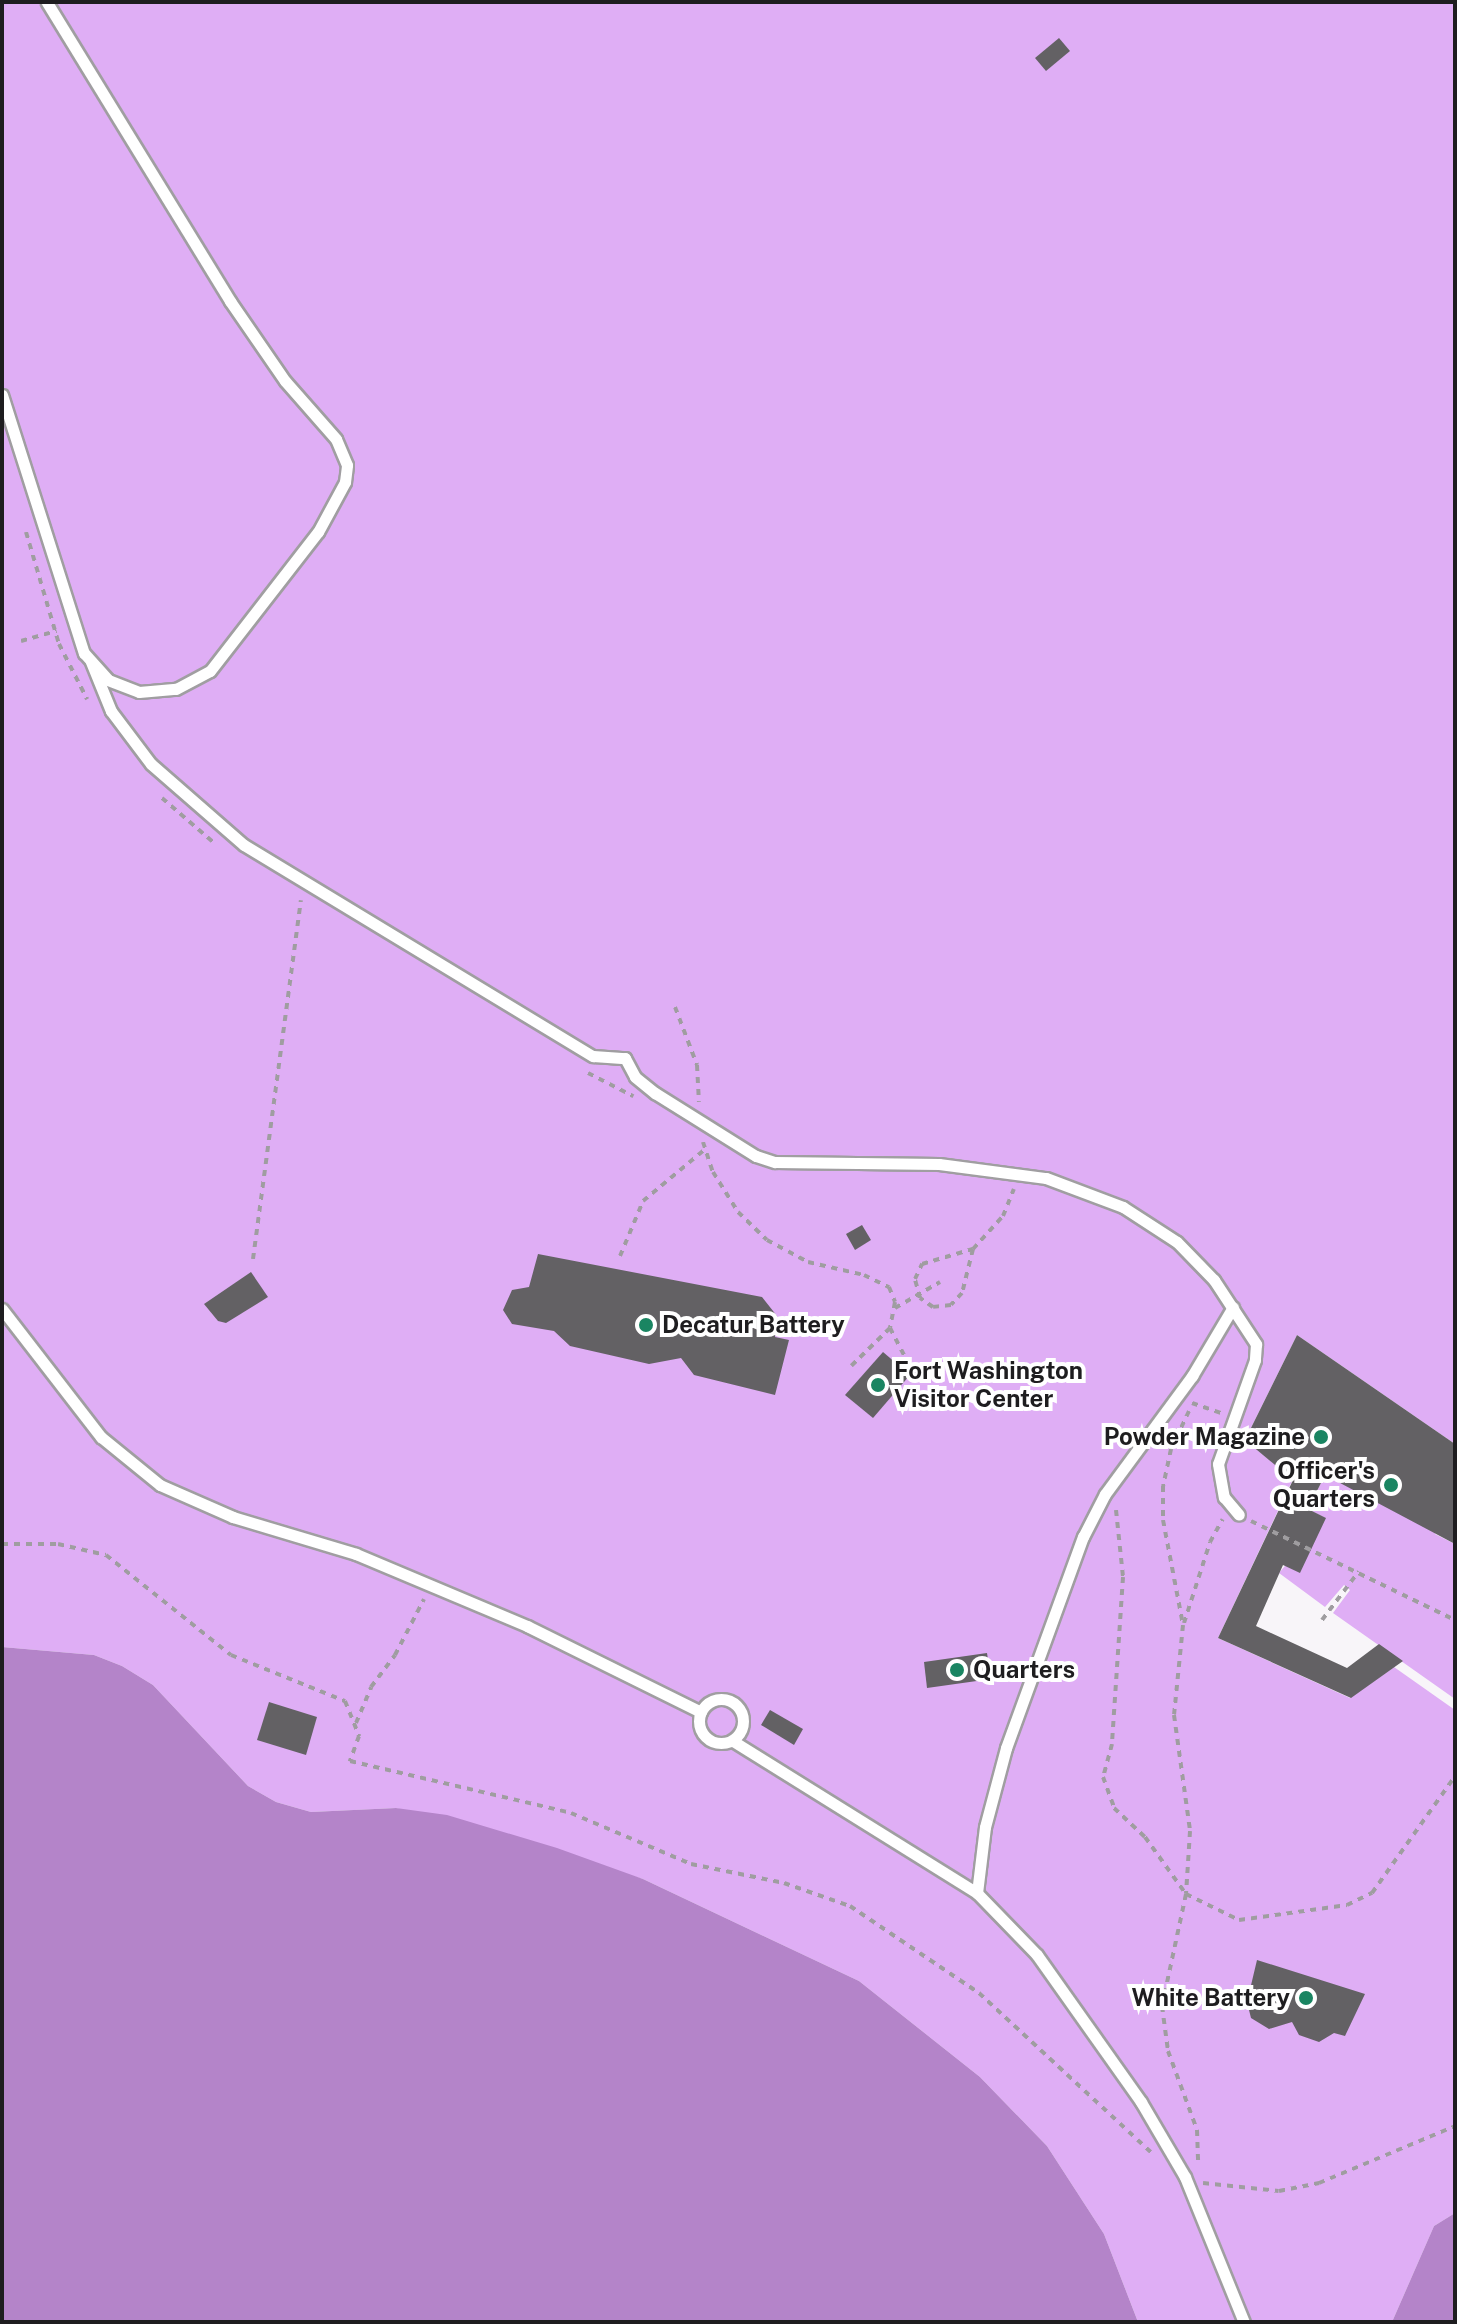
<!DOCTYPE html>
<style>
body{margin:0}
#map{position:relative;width:1457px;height:2324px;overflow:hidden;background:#f8f5f9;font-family:"Public Sans",sans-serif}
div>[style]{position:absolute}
.green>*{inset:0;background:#dfaef5}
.water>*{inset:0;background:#b484c9}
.building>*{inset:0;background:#636164}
.path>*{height:4px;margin-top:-2px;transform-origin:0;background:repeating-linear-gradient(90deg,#9f9da0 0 6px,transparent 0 12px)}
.roads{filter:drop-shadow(2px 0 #a09ea1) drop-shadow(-2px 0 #a09ea1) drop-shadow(0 2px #a09ea1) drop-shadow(0 -2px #a09ea1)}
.service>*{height:11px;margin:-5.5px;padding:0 5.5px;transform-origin:5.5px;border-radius:5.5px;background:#fff}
.service>.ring{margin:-5.5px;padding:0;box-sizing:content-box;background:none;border:11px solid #fff;border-radius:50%}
.dots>*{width:22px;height:22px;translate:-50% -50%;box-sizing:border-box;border:4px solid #fff;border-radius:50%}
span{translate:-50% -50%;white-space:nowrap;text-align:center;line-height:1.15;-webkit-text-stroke:8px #fff;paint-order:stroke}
.poi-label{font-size:24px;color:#1e1d1f;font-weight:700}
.left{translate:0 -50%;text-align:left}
.right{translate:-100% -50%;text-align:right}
.frame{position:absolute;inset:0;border:4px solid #1e1d1f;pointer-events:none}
</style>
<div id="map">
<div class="green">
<div style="clip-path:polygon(2px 2px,1455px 2px,1455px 1444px,1297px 1335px,1245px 1440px,1293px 1479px,1218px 1638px,1350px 1698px,1394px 1667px,1455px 1710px,1455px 2213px,1434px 2226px,1392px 2322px,1138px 2322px,1104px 2234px,1047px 2146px,980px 2077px,859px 1981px,643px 1879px,396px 1808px,311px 1812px,276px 1802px,248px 1786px,153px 1685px,122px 1666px,94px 1655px,2px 1647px)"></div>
<div style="clip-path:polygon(1327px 1471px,1440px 1502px,1435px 1534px,1455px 1544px,1455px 1699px,1333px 1613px,1350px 1590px,1344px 1585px,1325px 1607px,1279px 1573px,1325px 1518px,1308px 1509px)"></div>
</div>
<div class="water">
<div style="clip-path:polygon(2px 1647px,94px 1655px,122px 1666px,153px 1685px,248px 1786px,276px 1802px,311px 1812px,396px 1808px,447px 1815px,557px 1848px,643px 1879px,859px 1981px,980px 2077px,1047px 2146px,1104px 2234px,1138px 2322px,2px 2322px)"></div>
<div style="clip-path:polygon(1455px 2213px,1455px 2322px,1392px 2322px,1434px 2226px)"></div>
</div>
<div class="building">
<div style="clip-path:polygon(1059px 38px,1070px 51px,1046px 71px,1035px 58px)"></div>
<div style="clip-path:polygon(862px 1225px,871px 1240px,855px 1250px,846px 1234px)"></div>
<div style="clip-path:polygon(538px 1254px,762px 1297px,777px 1316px,775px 1337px,789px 1340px,775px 1395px,694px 1375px,681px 1358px,649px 1364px,570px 1346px,554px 1331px,512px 1324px,503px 1310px,512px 1290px,529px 1287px)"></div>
<div style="clip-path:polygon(251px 1272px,268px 1297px,226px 1323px,218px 1321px,204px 1304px)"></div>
<div style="clip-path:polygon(1297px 1335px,1455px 1444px,1455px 1544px,1325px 1475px,1308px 1509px,1326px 1518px,1300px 1573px,1283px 1565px,1256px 1626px,1347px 1668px,1379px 1644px,1403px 1661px,1351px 1698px,1218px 1638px,1293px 1480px,1245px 1440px)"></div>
<div style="clip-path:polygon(883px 1352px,910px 1375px,873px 1418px,845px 1395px)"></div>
<div style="clip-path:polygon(987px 1653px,991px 1679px,927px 1688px,924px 1662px)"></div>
<div style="clip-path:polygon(269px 1702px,317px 1717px,306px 1755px,257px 1740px)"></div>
<div style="clip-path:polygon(770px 1710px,803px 1729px,794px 1745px,761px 1725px)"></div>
<div style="clip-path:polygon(1257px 1960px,1365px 1994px,1345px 2036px,1334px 2033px,1319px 2042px,1299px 2035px,1292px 2022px,1269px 2029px,1251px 2018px,1247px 2002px)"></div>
</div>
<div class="path">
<div style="left:26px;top:532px;width:117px;rotate:73.6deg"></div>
<div style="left:59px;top:644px;width:62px;rotate:63deg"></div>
<div style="left:21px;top:641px;width:37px;rotate:-16deg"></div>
<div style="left:162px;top:798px;width:67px;rotate:40.8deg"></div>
<div style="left:675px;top:1007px;width:62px;rotate:69.2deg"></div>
<div style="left:697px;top:1065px;width:37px;rotate:87deg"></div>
<div style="left:588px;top:1073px;width:51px;rotate:27.1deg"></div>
<div style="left:703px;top:1142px;width:32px;rotate:72deg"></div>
<div style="left:713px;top:1172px;width:47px;rotate:58deg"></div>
<div style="left:738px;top:1212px;width:40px;rotate:44deg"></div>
<div style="left:767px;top:1240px;width:47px;rotate:28.2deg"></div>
<div style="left:808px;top:1262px;width:57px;rotate:13.1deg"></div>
<div style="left:864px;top:1275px;width:28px;rotate:26deg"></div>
<div style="left:889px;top:1287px;width:16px;rotate:68deg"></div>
<div style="left:895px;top:1302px;width:26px;rotate:101deg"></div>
<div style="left:890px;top:1328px;width:54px;rotate:135.7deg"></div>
<div style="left:973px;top:1249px;width:45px;rotate:104deg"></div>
<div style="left:962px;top:1293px;width:16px;rotate:133deg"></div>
<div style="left:951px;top:1305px;width:18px;rotate:174deg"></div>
<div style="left:933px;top:1307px;width:16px;rotate:-145deg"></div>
<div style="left:920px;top:1298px;width:20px;rotate:-105deg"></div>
<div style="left:915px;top:1279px;width:17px;rotate:-65deg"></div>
<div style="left:922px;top:1264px;width:53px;rotate:-16.4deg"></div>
<div style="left:973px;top:1249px;width:45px;rotate:-47.7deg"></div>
<div style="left:1003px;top:1216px;width:29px;rotate:-68deg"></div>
<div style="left:620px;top:1256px;width:60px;rotate:-67.3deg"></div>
<div style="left:643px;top:1201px;width:80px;rotate:-39.9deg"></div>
<div style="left:253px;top:1259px;width:362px;rotate:-82.4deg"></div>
<div style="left:895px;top:1308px;width:52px;rotate:-30deg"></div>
<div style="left:890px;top:1328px;width:59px;rotate:62.6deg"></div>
<div style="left:1192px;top:1403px;width:31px;rotate:19deg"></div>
<div style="left:1189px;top:1411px;width:42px;rotate:115.3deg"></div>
<div style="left:1171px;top:1449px;width:38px;rotate:102deg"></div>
<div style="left:1163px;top:1486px;width:34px;rotate:90deg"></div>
<div style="left:1163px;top:1520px;width:107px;rotate:79.2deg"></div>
<div style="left:1183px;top:1625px;width:90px;rotate:95.7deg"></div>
<div style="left:1174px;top:1715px;width:117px;rotate:82.1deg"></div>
<div style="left:1190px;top:1831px;width:63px;rotate:93.6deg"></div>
<div style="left:1186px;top:1894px;width:115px;rotate:102.1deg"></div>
<div style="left:1162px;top:2006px;width:45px;rotate:82.4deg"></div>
<div style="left:1168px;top:2051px;width:84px;rotate:69.8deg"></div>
<div style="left:1197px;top:2130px;width:35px;rotate:88deg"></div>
<div style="left:1116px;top:1510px;width:67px;rotate:84deg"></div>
<div style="left:1123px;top:1577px;width:167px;rotate:93.8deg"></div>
<div style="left:1112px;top:1744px;width:34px;rotate:105deg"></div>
<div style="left:1103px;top:1777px;width:33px;rotate:70deg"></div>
<div style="left:1114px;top:1808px;width:42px;rotate:43.1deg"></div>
<div style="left:1145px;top:1837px;width:70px;rotate:54.3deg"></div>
<div style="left:1186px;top:1894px;width:59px;rotate:26.1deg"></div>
<div style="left:1239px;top:1920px;width:109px;rotate:-7.9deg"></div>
<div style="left:1347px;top:1905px;width:28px;rotate:-26deg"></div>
<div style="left:1372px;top:1893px;width:143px;rotate:-54.6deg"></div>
<div style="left:1251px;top:1521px;width:227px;rotate:25.9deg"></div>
<div style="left:2px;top:1544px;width:56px"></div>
<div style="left:58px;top:1544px;width:49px;rotate:12.9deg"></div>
<div style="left:106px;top:1555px;width:160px;rotate:38.7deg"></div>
<div style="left:231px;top:1655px;width:123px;rotate:22deg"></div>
<div style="left:345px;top:1701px;width:38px;rotate:68deg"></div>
<div style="left:359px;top:1736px;width:27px;rotate:110deg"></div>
<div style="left:350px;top:1761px;width:227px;rotate:13.2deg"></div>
<div style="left:571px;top:1813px;width:130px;rotate:23deg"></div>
<div style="left:691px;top:1864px;width:95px;rotate:11.5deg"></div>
<div style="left:784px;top:1883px;width:70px;rotate:19.2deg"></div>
<div style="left:850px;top:1906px;width:156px;rotate:34deg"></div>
<div style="left:979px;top:1993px;width:234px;rotate:42.8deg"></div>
<div style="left:1322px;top:1620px;width:61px;rotate:-52.9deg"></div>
<div style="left:1184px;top:1623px;width:85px;rotate:-72.2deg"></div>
<div style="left:1210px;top:1542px;width:26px;rotate:-61deg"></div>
<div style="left:356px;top:1723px;width:39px;rotate:-67deg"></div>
<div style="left:371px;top:1687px;width:40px;rotate:-53deg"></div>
<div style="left:395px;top:1655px;width:63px;rotate:-62.6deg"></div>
<div style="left:1203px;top:2183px;width:76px;rotate:6deg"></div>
<div style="left:1279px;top:2191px;width:41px;rotate:-11.3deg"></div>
<div style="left:1319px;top:2183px;width:147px;rotate:-22.7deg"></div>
</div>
<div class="roads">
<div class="service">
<div style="left:2px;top:395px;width:271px;rotate:72.4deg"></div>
<div style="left:84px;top:653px;width:36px;rotate:48deg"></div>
<div style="left:108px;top:680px;width:33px;rotate:21deg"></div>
<div style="left:139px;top:692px;width:37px;rotate:-5deg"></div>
<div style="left:176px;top:689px;width:38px;rotate:-28deg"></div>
<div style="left:210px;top:671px;width:176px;rotate:-52.2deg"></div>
<div style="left:318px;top:532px;width:57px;rotate:-61.6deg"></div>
<div style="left:345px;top:482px;width:17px;rotate:-83deg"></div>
<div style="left:347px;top:465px;width:28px;rotate:-113deg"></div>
<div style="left:336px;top:439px;width:77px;rotate:-131.3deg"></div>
<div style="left:285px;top:381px;width:97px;rotate:-124.5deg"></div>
<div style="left:230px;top:301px;width:351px;rotate:-121.5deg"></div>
<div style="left:91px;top:662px;width:53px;rotate:67.8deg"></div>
<div style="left:111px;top:711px;width:66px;rotate:53deg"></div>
<div style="left:151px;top:764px;width:123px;rotate:41.1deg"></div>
<div style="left:244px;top:845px;width:408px;rotate:31.2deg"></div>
<div style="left:593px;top:1056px;width:32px;rotate:4deg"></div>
<div style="left:625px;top:1058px;width:21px;rotate:62deg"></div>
<div style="left:635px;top:1077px;width:26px;rotate:39deg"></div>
<div style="left:655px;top:1093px;width:119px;rotate:32deg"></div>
<div style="left:756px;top:1156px;width:20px;rotate:18deg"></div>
<div style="left:775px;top:1162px;width:164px;rotate:0.7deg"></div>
<div style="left:939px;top:1164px;width:108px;rotate:7.5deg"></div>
<div style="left:1046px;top:1178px;width:82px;rotate:20.6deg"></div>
<div style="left:1123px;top:1207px;width:64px;rotate:32.9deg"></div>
<div style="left:1177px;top:1242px;width:53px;rotate:45.8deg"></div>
<div style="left:1214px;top:1280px;width:77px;rotate:56.7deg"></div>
<div style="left:1256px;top:1344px;width:16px;rotate:94deg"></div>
<div style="left:1255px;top:1360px;width:110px;rotate:109.6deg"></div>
<div style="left:1218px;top:1464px;width:34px;rotate:80deg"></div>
<div style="left:1224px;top:1497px;width:23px;rotate:50deg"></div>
<div style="left:2px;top:1309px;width:162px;rotate:52.3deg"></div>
<div style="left:101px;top:1437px;width:76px;rotate:39.1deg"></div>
<div style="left:160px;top:1485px;width:80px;rotate:23.7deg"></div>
<div style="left:233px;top:1517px;width:128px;rotate:16.7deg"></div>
<div style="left:356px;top:1554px;width:186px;rotate:22.8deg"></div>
<div style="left:527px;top:1626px;width:194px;rotate:26.3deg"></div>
<div class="ring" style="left:699px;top:1699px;width:33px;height:33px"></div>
<div style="left:733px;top:1741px;width:287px;rotate:31.9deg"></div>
<div style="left:977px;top:1893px;width:86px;rotate:45.9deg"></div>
<div style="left:1037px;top:1955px;width:180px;rotate:54.7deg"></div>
<div style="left:1141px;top:2102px;width:87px;rotate:59.6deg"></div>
<div style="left:1185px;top:2177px;width:157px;rotate:67.9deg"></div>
<div style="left:977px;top:1893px;width:66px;rotate:-83.1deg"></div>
<div style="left:985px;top:1827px;width:82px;rotate:-75.1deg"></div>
<div style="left:1006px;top:1748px;width:225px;rotate:-70deg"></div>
<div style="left:1083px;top:1537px;width:48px;rotate:-62.9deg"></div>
<div style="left:1105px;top:1494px;width:147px;rotate:-53.6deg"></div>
<div style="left:1192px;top:1376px;width:80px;rotate:-59.3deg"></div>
</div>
</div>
<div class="dots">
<div style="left:646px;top:1325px;background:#1a8562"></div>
<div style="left:878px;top:1385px;background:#1a8562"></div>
<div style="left:1321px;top:1437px;background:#1a8562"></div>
<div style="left:1391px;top:1485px;background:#1a8562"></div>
<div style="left:957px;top:1670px;background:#1a8562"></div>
<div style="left:1306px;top:1998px;background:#1a8562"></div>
</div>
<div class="poi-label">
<span class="left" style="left:662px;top:1325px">Decatur Battery</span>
<span class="left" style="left:894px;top:1385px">Fort Washington<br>Visitor Center</span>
<span class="right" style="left:1305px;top:1437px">Powder Magazine</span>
<span class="right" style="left:1375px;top:1485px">Officer's<br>Quarters</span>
<span class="left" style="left:973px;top:1670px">Quarters</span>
<span class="right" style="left:1290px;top:1998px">White Battery</span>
</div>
<div class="frame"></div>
</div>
